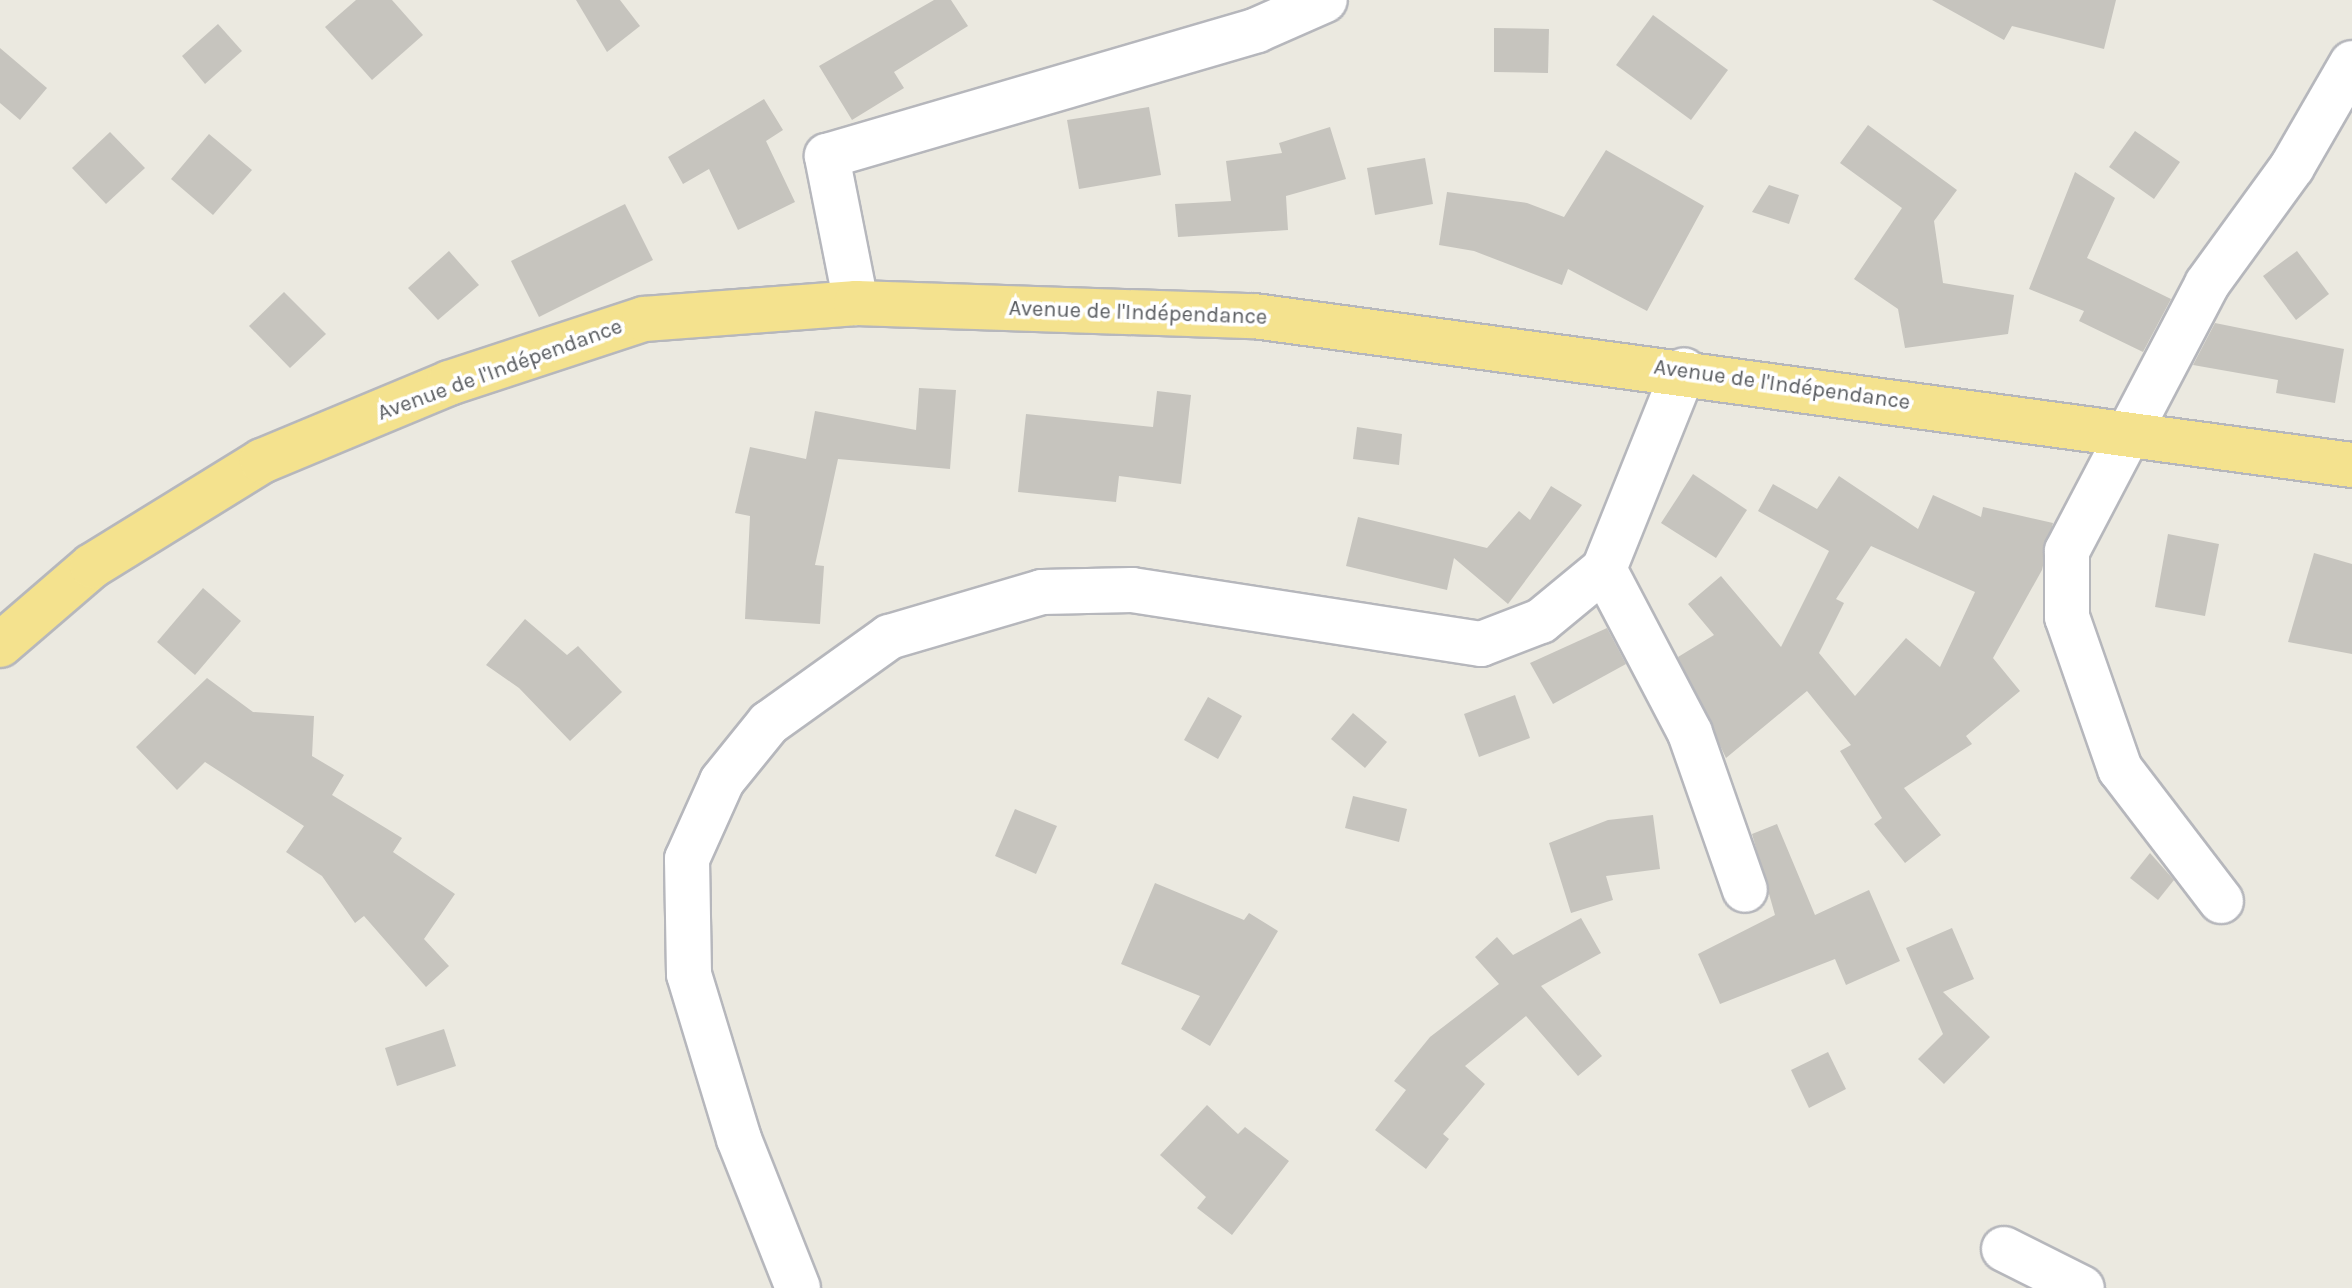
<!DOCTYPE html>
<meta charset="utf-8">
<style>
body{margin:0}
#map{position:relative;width:2352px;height:1288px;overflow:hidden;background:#ebe9e0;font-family:Karla,sans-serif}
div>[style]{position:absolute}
.building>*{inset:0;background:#c6c4be}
.roads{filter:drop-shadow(2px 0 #b6b7bc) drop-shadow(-2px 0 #b6b7bc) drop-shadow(0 2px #b6b7bc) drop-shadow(0 -2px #b6b7bc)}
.minor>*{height:44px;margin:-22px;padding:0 22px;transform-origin:22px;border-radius:22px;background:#fff}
.highway>*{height:44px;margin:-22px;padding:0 22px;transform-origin:22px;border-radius:22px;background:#f4e28e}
span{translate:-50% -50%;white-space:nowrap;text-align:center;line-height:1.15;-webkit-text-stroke:7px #fff;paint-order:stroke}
.street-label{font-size:22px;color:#595c60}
</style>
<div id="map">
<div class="building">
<div style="clip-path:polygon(356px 0,392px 0,423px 35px,372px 80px,325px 27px)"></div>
<div style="clip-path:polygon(576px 0,620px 0,640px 26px,607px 52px)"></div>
<div style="clip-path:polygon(934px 0,951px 0,968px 26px,894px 72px,904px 88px,852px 120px,819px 66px)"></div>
<div style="clip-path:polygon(1932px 0,2116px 0,2104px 49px,2012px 26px,2004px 40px)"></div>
<div style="clip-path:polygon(1653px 15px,1728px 70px,1691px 120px,1616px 65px)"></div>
<div style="clip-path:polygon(218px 24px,242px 51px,205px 84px,182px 56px)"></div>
<div style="clip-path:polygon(1494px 28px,1549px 29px,1548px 73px,1494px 72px)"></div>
<div style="clip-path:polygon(0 48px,47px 88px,20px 120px,0 103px)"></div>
<div style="clip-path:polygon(764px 99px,783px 130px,766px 141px,795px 202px,738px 230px,709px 169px,683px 184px,668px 157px)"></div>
<div style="clip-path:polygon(1149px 107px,1161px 175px,1079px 189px,1067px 120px)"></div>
<div style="clip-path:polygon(1868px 125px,1957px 190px,1934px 221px,1943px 283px,2014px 295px,2008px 334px,1905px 348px,1898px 309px,1854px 279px,1902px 208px,1840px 163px)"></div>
<div style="clip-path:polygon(1330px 127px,1346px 179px,1286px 196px,1288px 230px,1178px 237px,1175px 204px,1231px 201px,1226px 161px,1282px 153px,1279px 143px)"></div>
<div style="clip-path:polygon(2135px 131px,2180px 162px,2154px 199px,2109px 167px)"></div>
<div style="clip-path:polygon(110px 132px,145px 168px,106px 204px,72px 168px)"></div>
<div style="clip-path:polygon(209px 134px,252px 170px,213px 215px,171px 179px)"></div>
<div style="clip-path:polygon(1606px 150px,1704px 206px,1647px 311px,1568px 269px,1562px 285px,1474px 251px,1439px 245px,1447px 192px,1527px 203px,1564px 217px)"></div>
<div style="clip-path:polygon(1425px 158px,1433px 204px,1375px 215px,1367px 168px)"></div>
<div style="clip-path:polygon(2075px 172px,2115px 198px,2087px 258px,2171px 299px,2143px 352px,2079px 321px,2084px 311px,2029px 289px)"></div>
<div style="clip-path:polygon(1769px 185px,1799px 195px,1789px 224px,1752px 212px)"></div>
<div style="clip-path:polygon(625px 204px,653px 260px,539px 317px,511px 261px)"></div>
<div style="clip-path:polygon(449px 251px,479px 285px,438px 320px,408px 288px)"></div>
<div style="clip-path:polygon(2297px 251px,2329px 294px,2296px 320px,2263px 276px)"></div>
<div style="clip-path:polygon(284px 292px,326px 334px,290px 368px,249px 326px)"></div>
<div style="clip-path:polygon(2215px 323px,2344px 349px,2335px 403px,2276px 393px,2278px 380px,2193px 365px)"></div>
<div style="clip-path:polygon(919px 388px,956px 390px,950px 469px,838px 459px,815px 565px,824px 566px,820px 624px,745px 619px,750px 516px,735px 513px,750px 447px,806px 459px,815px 411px,916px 430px)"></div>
<div style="clip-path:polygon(1157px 391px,1191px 395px,1181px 484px,1119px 476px,1116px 502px,1018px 492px,1026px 414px,1153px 427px)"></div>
<div style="clip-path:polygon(1357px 427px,1402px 434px,1399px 465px,1353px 459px)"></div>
<div style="clip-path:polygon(1693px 474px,1747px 510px,1716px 558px,1661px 523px)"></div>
<div style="clip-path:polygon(evenodd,1839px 476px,1918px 529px,1933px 495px,1981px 517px,1983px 507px,2053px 523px,2042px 570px,1993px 658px,2020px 691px,1966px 736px,1972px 744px,1904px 788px,1941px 835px,1905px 863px,1874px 824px,1882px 818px,1840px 751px,1851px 745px,1807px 691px,1726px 758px,1678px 657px,1714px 635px,1688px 604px,1721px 576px,1781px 647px,1829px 551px,1758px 511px,1773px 484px,1817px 509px,1839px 476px,1871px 546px,1975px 592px,1940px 667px,1906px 638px,1855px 696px,1819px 653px,1844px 603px,1836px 599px,1871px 546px)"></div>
<div style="clip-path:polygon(1551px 486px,1582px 505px,1508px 604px,1454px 558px,1447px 590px,1346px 566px,1358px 517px,1487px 548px,1519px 511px,1530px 520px)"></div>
<div style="clip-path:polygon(2168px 534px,2219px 544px,2205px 616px,2155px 607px)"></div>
<div style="clip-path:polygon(2314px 553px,2352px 564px,2352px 654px,2288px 642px)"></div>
<div style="clip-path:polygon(203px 588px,241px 621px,195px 675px,157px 642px)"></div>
<div style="clip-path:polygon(525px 619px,567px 655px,578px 646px,622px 692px,570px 741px,519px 688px,486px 665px)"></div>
<div style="clip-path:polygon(1607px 628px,1626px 664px,1553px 704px,1530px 663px)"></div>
<div style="clip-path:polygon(207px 678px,253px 712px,314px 716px,312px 756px,344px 775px,332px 795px,402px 838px,393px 852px,455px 894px,424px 939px,449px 966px,426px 987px,364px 916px,355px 923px,322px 876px,286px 852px,304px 826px,205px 762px,177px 790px,136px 747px)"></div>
<div style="clip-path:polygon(1515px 695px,1530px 738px,1479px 757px,1464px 714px)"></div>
<div style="clip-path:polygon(1208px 697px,1242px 716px,1218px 759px,1184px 740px)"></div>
<div style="clip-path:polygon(1353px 713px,1387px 742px,1365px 768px,1331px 739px)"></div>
<div style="clip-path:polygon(1353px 796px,1407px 809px,1399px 842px,1345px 828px)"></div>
<div style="clip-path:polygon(1015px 809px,1057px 826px,1036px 874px,995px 856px)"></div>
<div style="clip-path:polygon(1653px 815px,1660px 869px,1606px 876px,1613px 900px,1571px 913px,1549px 843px,1608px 820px)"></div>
<div style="clip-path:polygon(1777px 824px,1815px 915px,1869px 890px,1900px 961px,1846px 985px,1835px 959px,1720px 1004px,1698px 954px,1775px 915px,1752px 834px)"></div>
<div style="clip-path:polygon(2150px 853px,2174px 880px,2158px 900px,2130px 878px)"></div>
<div style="clip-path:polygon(1155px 883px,1244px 920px,1249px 913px,1278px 931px,1210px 1046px,1181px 1029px,1200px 996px,1121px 964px)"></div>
<div style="clip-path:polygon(1581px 918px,1601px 953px,1541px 986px,1602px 1056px,1578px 1076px,1526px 1016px,1465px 1066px,1485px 1084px,1443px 1134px,1449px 1139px,1426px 1169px,1375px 1130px,1406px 1090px,1394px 1081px,1430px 1037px,1499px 984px,1475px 957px,1497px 937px,1513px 955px)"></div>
<div style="clip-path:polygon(1952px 928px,1974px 979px,1943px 992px,1990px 1037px,1944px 1084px,1918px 1059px,1943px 1034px,1906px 948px)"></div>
<div style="clip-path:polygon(444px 1029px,456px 1066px,397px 1086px,385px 1048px)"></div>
<div style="clip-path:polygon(1828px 1052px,1846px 1089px,1809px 1108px,1791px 1070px)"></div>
<div style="clip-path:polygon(1207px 1105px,1238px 1134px,1245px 1127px,1289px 1161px,1232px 1235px,1197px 1208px,1206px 1197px,1160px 1155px)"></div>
</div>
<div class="roads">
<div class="minor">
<div style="left:856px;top:303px;width:150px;rotate:-101.2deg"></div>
<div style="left:827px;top:156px;width:448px;rotate:-16.3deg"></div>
<div style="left:1257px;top:30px;width:74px;rotate:-23.8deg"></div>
<div style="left:1604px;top:569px;width:185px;rotate:62.3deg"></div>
<div style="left:1690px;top:733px;width:166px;rotate:70.7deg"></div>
<div style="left:2221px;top:901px;width:166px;rotate:-127.4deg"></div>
<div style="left:2120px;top:769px;width:161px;rotate:-109.2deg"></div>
<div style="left:2067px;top:617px;width:66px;rotate:-90deg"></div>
<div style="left:2067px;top:551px;width:301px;rotate:-62.3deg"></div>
<div style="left:2207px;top:284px;width:145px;rotate:-54deg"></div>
<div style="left:2292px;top:167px;width:120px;rotate:-60deg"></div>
<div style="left:2004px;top:1249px;width:87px;rotate:26.6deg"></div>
<div style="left:798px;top:1288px;width:160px;rotate:-111.6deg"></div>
<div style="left:739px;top:1139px;width:172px;rotate:-106.9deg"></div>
<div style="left:689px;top:974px;width:115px;rotate:-91deg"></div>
<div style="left:687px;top:859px;width:85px;rotate:-65.8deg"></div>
<div style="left:722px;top:781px;width:75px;rotate:-51deg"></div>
<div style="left:769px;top:723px;width:148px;rotate:-35.6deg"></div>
<div style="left:889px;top:637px;width:159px;rotate:-16.4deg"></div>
<div style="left:1042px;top:592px;width:90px;rotate:-1.3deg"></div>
<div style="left:1132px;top:590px;width:353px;rotate:8.8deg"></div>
<div style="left:1481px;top:644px;width:64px;rotate:-21deg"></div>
<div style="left:1541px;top:621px;width:82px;rotate:-39.5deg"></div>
<div style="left:1604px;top:569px;width:214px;rotate:-68.1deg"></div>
</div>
<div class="highway">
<div style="left:0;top:645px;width:121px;rotate:-40.7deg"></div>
<div style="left:92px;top:566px;width:200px;rotate:-31.7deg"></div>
<div style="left:262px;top:461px;width:203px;rotate:-22.6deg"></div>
<div style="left:449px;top:383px;width:205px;rotate:-18.2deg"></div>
<div style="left:644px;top:319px;width:213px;rotate:-4.3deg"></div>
<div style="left:856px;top:303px;width:398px;rotate:1.9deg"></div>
<div style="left:1254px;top:316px;width:1108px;rotate:7.73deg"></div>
</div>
</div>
<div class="street-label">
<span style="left:1138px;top:313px;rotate:2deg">Avenue de l'Indépendance</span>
<span style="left:500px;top:370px;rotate:-20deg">Avenue de l'Indépendance</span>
<span style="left:1782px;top:385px;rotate:8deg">Avenue de l'Indépendance</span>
</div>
</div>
